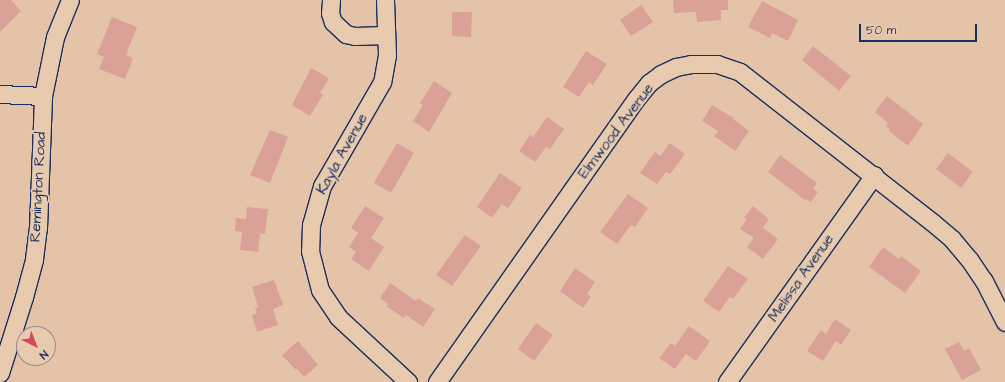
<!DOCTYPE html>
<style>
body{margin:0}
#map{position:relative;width:1005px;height:382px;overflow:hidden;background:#e5c3a9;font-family:"Architects Daughter",sans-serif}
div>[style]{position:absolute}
.building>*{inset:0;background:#daa296}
.roads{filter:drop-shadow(1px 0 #1b2f5e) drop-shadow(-1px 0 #1b2f5e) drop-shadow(0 1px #1b2f5e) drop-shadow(0 -1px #1b2f5e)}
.minor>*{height:17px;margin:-8.5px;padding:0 8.5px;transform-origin:8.5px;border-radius:8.5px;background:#e8cbae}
span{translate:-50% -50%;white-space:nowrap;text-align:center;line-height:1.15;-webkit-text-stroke:3.5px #e8cbae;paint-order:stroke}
.street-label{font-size:15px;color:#1b2f5e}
.north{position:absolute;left:16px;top:326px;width:40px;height:40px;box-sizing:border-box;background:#e8cbae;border:1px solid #968d8e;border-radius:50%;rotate:138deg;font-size:11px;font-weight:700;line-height:16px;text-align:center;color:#1b2f5e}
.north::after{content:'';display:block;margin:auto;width:14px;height:18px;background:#d1495b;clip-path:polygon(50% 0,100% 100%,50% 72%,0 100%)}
.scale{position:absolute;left:859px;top:24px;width:118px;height:18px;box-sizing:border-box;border:2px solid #1b2f5e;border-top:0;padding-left:5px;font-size:12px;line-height:14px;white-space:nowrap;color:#1b2f5e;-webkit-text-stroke:3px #e8cbae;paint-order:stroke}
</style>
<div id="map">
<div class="building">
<div style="clip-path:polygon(0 0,11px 0,21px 11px,0 32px)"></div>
<div style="clip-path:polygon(673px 0,728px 0,728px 10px,721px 10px,721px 20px,697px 22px,696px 12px,674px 13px)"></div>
<div style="clip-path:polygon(762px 1px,798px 20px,788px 41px,772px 33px,770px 38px,748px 27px)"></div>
<div style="clip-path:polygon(641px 5px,653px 22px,631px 36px,620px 20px)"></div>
<div style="clip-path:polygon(452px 12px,472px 12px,471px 37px,452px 36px)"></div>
<div style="clip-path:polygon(112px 17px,137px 27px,126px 55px,133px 58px,125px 79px,99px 69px,104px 57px,97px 54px)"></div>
<div style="clip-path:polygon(813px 46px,851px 76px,839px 91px,802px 60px)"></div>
<div style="clip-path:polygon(586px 51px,607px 64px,593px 85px,589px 82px,579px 97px,563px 87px)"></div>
<div style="clip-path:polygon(311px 68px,329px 78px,320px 93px,323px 95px,310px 116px,292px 105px)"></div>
<div style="clip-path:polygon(434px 81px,452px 93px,429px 132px,413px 121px,423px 105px,420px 103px)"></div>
<div style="clip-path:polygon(887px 96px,923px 124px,908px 146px,889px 131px,890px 129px,886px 126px,888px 123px,875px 112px)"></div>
<div style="clip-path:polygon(712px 105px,734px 118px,733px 119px,749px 131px,735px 151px,714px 136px,718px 131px,702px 121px)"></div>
<div style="clip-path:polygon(547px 117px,564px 129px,550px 149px,546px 147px,535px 162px,519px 151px,530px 135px,533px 137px)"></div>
<div style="clip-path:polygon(270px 130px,288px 137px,270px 183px,250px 175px)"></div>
<div style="clip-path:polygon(397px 143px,414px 153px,391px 193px,374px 183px)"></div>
<div style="clip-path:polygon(670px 143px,685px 154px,670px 174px,666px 172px,657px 184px,640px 173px,655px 152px,660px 156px)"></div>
<div style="clip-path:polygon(948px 153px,973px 172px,961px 188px,936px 169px)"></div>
<div style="clip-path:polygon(780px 155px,817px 183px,813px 189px,818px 192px,811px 202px,806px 199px,805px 200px,768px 172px)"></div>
<div style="clip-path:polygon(500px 173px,522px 188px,508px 208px,502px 204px,492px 218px,477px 207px)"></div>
<div style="clip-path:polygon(628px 194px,648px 208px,635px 227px,631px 225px,617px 244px,600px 232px)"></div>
<div style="clip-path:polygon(365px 206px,384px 218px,371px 238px,384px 247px,369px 271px,351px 259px,356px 252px,349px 247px,358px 233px,351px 228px)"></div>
<div style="clip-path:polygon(753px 206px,769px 219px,763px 228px,778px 239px,763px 259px,747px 247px,754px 238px,740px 229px,747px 219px,744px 218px)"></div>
<div style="clip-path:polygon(247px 207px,268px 209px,265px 234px,260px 233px,258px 252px,240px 250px,242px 232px,235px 231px,236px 218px,246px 219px)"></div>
<div style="clip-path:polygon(465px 235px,481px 246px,452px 286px,436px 275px)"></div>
<div style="clip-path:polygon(883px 247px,899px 259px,901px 256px,921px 271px,905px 293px,869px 267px)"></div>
<div style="clip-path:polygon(728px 266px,748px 279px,733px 299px,730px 297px,719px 312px,703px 301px)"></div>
<div style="clip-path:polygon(575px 268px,595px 282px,587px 294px,591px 297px,583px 308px,560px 291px)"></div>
<div style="clip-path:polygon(274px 280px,283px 305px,273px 309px,278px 325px,257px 332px,252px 315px,257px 313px,255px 308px,258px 307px,252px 287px)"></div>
<div style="clip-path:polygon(390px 283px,416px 301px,418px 298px,435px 309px,423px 327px,406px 315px,404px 318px,386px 306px,388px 304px,380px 298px)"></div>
<div style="clip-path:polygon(835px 319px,851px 330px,841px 345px,836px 341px,823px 361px,807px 351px,821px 330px,826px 334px)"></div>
<div style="clip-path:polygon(536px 323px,553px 335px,534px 361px,518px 349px)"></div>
<div style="clip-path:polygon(689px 326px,710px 341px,696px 361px,686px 354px,675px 369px,659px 358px,671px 343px,675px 346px)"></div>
<div style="clip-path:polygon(298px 341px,318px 365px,304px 377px,297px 369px,296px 370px,282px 355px)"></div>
<div style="clip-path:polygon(959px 342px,964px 351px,969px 348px,981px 370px,962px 380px,945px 349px)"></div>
</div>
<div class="roads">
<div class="minor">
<div style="left:331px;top:0;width:13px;rotate:94deg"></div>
<div style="left:330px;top:13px;width:9px;rotate:72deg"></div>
<div style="left:333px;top:22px;width:18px;rotate:43deg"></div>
<div style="left:346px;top:34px;width:9px;rotate:13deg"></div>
<div style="left:355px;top:36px;width:31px;rotate:-2deg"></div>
<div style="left:385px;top:0;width:55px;rotate:87.9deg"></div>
<div style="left:387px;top:55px;width:27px;rotate:100deg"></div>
<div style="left:382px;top:82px;width:120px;rotate:120deg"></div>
<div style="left:322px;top:186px;width:41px;rotate:105.8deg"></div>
<div style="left:311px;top:225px;width:26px;rotate:92deg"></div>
<div style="left:310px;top:251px;width:40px;rotate:75.6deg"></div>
<div style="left:320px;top:290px;width:32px;rotate:56deg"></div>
<div style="left:338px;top:317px;width:96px;rotate:42.9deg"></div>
<div style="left:0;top:94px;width:43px;rotate:2.7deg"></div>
<div style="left:0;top:373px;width:80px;rotate:-72.5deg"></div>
<div style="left:24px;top:297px;width:39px;rotate:-75deg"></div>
<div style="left:34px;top:259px;width:31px;rotate:-83deg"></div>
<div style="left:38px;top:228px;width:132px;rotate:-87.8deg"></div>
<div style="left:43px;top:96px;width:60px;rotate:-78.5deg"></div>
<div style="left:55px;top:37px;width:40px;rotate:-68deg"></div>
<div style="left:437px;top:382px;width:346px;rotate:-54.9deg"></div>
<div style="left:636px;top:99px;width:21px;rotate:-51deg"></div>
<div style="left:649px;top:83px;width:15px;rotate:-37deg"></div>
<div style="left:661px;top:74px;width:17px;rotate:-25deg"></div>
<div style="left:676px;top:67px;width:15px;rotate:-11deg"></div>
<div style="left:691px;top:64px;width:26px"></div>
<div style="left:717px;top:64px;width:24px;rotate:19deg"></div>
<div style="left:740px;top:72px;width:244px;rotate:38deg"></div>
<div style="left:932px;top:222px;width:26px;rotate:40deg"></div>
<div style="left:952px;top:239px;width:26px;rotate:50deg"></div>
<div style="left:969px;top:259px;width:27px;rotate:56deg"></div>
<div style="left:984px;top:281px;width:46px;rotate:62.9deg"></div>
<div style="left:727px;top:382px;width:254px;rotate:-54.6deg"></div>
</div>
</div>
<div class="street-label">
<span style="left:616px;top:131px;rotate:-53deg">Elmwood Avenue</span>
<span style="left:342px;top:154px;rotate:-61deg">Kayla Avenue</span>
<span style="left:38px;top:187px;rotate:-87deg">Remington Road</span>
<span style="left:801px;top:278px;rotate:-55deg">Melissa Avenue</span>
</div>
<div class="north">N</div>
<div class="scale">50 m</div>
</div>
